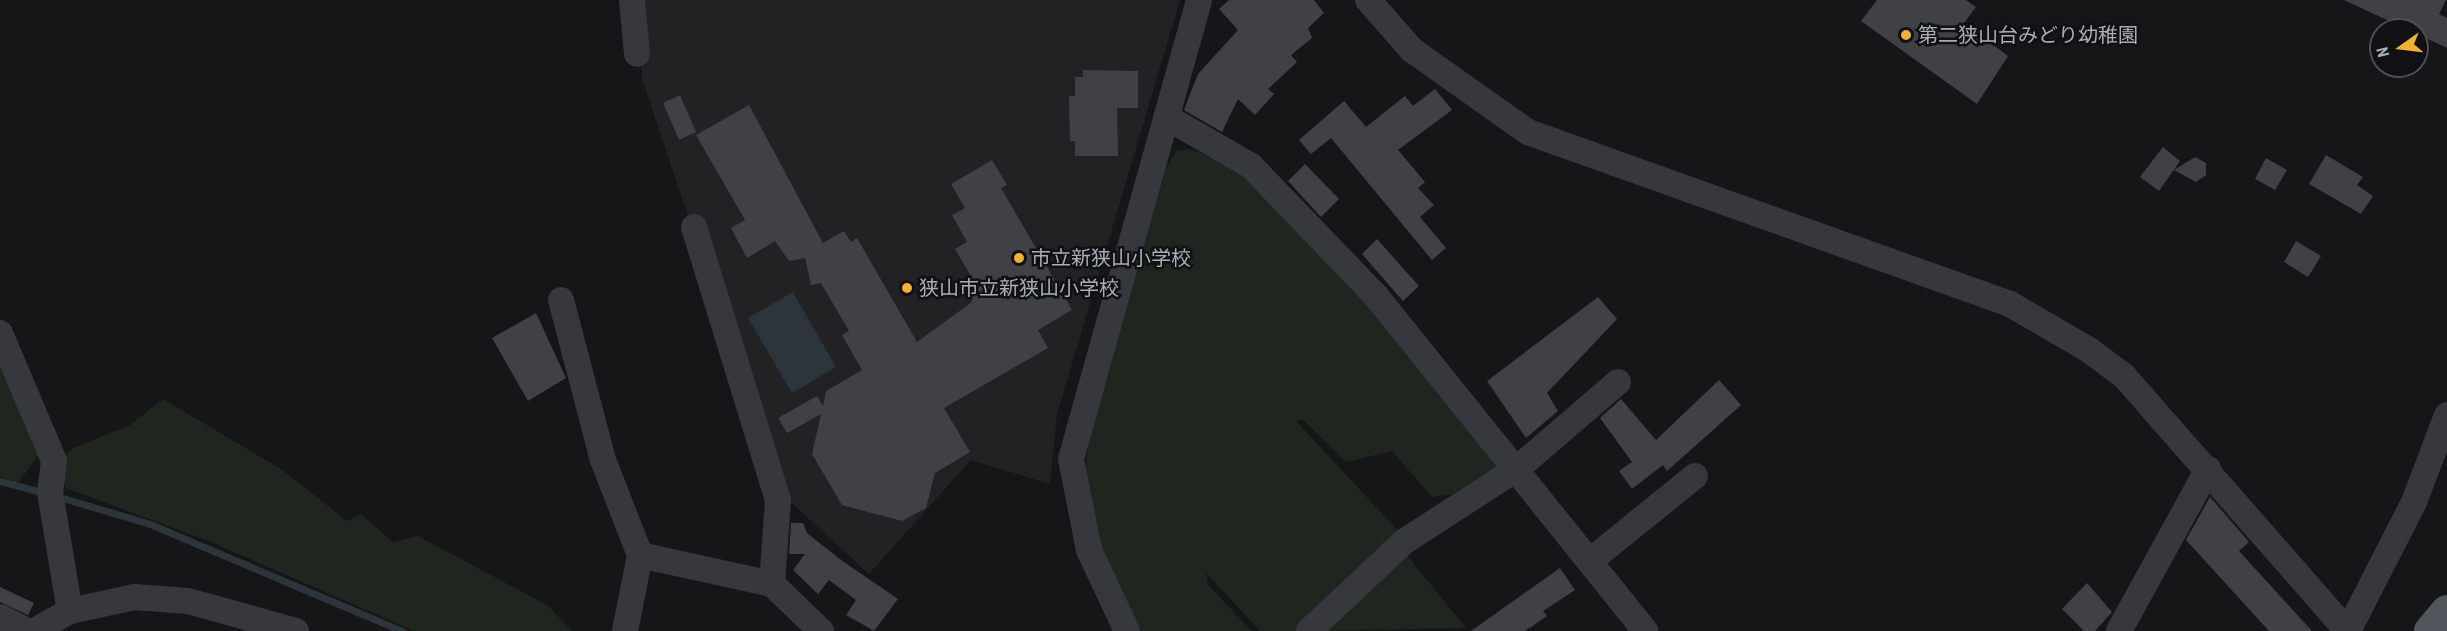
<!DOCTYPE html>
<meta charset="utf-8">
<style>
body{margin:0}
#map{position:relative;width:2447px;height:631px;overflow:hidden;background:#161618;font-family:"Roboto Condensed","Noto Sans JP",sans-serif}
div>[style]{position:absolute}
.built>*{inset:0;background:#222225}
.green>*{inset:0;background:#1e261f}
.water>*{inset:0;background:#2c353c}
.stream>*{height:7px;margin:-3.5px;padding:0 3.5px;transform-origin:3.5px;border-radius:3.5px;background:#2c353c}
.building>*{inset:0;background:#404145}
.minor>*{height:26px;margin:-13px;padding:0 13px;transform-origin:13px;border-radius:13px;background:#37383d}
.major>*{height:32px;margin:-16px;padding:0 16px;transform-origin:16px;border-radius:16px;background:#53555c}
.dots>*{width:16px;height:16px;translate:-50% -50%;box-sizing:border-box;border:3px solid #111113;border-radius:50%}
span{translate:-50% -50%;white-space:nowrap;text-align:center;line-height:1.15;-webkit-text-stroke:5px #111113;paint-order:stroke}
.poi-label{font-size:20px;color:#a8adb8}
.left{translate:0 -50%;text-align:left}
.north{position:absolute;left:2369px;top:18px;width:60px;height:60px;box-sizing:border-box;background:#111113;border:2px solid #4d4f55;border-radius:50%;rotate:256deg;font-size:16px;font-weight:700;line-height:24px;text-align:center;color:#a8adb8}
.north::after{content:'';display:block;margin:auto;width:21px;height:27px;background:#f2b134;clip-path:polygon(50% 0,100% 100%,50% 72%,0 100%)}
</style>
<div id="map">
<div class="built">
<div style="clip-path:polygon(639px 0,1180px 0,1057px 414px,1050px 484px,971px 460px,869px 574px,782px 494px,642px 79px)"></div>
</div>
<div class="green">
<div style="clip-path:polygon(1189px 149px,1243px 167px,1359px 290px,1498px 466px,1453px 494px,1432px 497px,1392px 451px,1346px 462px,1303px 420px,1296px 421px,1401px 534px,1299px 631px,1260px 631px,1206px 573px,1208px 585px,1252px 631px,1141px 631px,1104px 564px,1086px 473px,1089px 428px,1166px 169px,1176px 151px)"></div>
<div style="clip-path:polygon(0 357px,38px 456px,18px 483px,0 476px)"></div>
<div style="clip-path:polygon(163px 399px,281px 469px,347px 521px,361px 514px,393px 542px,418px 536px,547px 605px,572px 631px,414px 631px,211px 542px,66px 488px,57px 466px,71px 449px,130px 425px)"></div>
<div style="clip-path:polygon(1406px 554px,1466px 628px,1323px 631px)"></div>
</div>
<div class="water">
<div style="clip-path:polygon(793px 292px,836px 367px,792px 393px,748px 318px)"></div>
</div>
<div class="stream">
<div style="left:0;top:481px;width:47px;rotate:14.9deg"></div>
<div style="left:56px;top:496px;width:98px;rotate:16.6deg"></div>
<div style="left:150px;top:524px;width:274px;rotate:23deg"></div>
</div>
<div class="building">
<div style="clip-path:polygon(1229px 0,1314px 0,1324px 13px,1308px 28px,1312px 38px,1291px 55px,1297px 62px,1268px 89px,1274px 94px,1255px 115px,1238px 99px,1222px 132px,1184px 110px,1198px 74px,1238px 30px,1219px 9px)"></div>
<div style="clip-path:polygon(1877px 0,1966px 0,1976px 7px,1964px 23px,2008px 56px,1977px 104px,1861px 21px)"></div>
<div style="clip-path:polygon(2344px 0,2446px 0,2439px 14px,2447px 18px,2447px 48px)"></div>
<div style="clip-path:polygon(1083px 70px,1138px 71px,1138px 108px,1117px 108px,1118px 156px,1075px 156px,1075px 141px,1070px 141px,1069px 96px,1075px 96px,1075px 77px,1083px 77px)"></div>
<div style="clip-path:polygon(1435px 89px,1452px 110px,1398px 150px,1425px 182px,1418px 188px,1434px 205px,1420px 217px,1446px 248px,1432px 260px,1331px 138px,1311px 154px,1299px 140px,1344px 101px,1366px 127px,1405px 96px,1413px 106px)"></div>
<div style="clip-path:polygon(680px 95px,696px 132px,679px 140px,663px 103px)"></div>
<div style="clip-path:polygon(749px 105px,823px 243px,844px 231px,851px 242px,857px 238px,917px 342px,972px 302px,964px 289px,975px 283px,955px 249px,967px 242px,952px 215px,965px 208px,951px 184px,992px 160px,1007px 185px,1001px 188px,1072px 310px,1038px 330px,1048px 348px,944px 408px,970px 452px,935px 473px,926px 508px,902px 521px,842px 505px,812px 454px,821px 414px,787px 433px,778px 418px,817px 396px,823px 406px,826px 391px,862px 370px,842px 335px,849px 331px,821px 283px,811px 285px,805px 258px,789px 261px,775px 241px,747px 258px,731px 228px,745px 220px,696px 135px)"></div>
<div style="clip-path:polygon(2163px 147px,2180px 161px,2159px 191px,2140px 177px)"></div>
<div style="clip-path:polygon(2326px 155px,2363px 177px,2357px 185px,2373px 196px,2361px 214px,2309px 184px)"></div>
<div style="clip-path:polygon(2195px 157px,2206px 163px,2206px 175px,2196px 182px,2174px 170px)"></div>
<div style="clip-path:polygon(2266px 158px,2287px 170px,2275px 190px,2255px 179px)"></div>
<div style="clip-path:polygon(1305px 164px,1339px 199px,1321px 217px,1288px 181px)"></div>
<div style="clip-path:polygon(1377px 239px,1419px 286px,1403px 301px,1362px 254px)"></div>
<div style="clip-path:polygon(2296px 241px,2321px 256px,2308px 277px,2284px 262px)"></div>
<div style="clip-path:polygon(1598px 297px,1617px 319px,1547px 393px,1558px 411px,1526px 438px,1487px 381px)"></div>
<div style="clip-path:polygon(536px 313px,566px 378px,528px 401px,492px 338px)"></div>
<div style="clip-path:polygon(1719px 380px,1741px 405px,1667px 471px,1663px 465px,1632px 489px,1619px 471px,1632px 462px,1600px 418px,1621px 399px,1656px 440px)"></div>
<div style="clip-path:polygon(2210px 497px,2249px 542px,2239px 551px,2312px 631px,2269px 631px,2186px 540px)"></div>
<div style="clip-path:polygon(791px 523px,803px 523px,807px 533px,841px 560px,898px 599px,874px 631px,846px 615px,856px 600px,829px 580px,818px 594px,793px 570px,805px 554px,789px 554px)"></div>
<div style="clip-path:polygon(1560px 568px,1575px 590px,1543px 611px,1547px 616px,1525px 631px,1471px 631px)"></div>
<div style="clip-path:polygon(2087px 583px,2112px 612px,2095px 631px,2084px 631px,2062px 609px)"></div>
<div style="clip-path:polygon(0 587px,34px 603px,28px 615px,0 602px)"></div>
</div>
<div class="minor">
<div style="left:632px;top:0;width:54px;rotate:84.7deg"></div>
<div style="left:1368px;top:0;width:67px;rotate:48.7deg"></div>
<div style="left:1412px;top:50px;width:142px;rotate:35.3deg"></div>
<div style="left:1528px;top:132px;width:512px;rotate:19.64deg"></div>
<div style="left:2010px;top:304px;width:91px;rotate:30.2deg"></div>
<div style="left:2089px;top:350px;width:44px;rotate:36.6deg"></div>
<div style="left:2124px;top:376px;width:339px;rotate:48.8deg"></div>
<div style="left:1168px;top:118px;width:96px;rotate:30deg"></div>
<div style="left:1251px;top:166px;width:180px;rotate:46.1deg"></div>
<div style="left:1376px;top:296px;width:430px;rotate:51.2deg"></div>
<div style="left:694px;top:227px;width:286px;rotate:72.9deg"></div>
<div style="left:778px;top:500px;width:84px;rotate:94.1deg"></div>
<div style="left:561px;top:300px;width:165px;rotate:75.3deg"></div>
<div style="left:603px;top:460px;width:102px;rotate:68.7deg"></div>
<div style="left:640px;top:555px;width:77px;rotate:101.2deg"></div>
<div style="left:0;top:333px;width:139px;rotate:67.1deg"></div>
<div style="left:54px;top:461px;width:31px;rotate:97deg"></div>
<div style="left:50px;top:492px;width:121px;rotate:80.5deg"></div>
<div style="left:640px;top:555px;width:135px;rotate:12.4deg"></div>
<div style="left:772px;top:584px;width:68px;rotate:43.8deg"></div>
<div style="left:1590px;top:561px;width:135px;rotate:-39deg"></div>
<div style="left:0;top:617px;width:30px;rotate:27deg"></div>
<div style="left:34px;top:631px;width:41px;rotate:-29.1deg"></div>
<div style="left:70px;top:611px;width:66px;rotate:-12.3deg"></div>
<div style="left:134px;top:597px;width:54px;rotate:4.2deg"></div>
<div style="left:188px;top:601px;width:112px;rotate:15.5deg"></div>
<div style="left:1127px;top:631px;width:89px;rotate:-115.1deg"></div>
<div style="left:1089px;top:550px;width:93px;rotate:-101.2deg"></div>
<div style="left:1071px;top:459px;width:477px;rotate:-74.4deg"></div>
<div style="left:1309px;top:631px;width:132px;rotate:-43.2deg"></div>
<div style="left:1405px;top:541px;width:135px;rotate:-32.9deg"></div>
<div style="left:1518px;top:468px;width:132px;rotate:-40.7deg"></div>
<div style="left:2119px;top:631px;width:185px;rotate:-61.2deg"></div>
<div style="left:2348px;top:631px;width:145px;rotate:-62.9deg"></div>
<div style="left:2414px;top:502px;width:93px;rotate:-69.2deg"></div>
</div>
<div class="major">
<div style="left:2430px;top:631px;width:26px;rotate:-50deg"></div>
</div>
<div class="dots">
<div style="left:1906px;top:35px;background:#f2b134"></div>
<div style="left:1019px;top:258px;background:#f2b134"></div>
<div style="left:907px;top:288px;background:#f2b134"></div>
</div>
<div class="poi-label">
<span class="left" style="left:1918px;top:35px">第二狭山台みどり幼稚園</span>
<span class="left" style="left:1031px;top:258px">市立新狭山小学校</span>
<span class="left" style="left:919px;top:288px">狭山市立新狭山小学校</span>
</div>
<div class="north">N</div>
</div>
